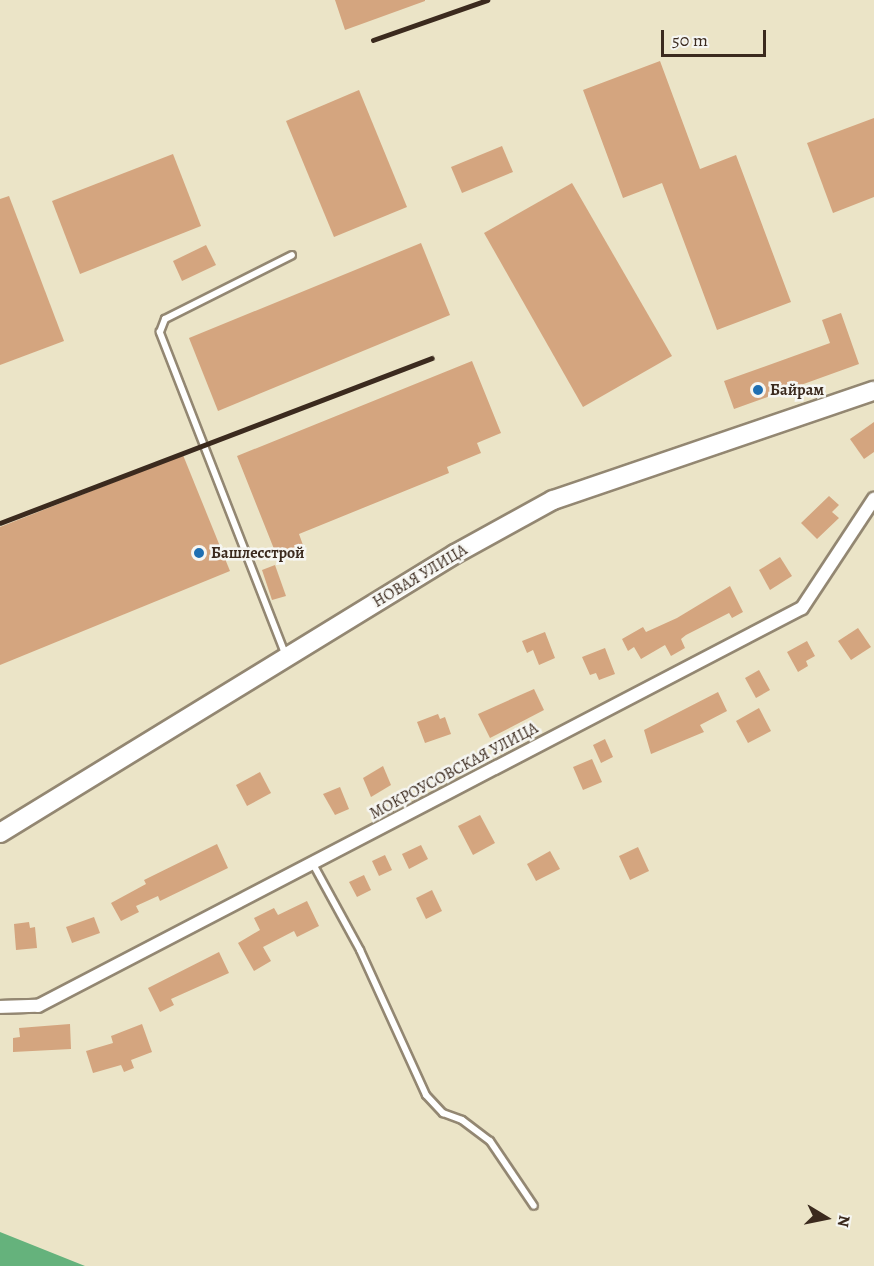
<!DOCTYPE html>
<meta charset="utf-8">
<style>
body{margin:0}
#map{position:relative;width:874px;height:1266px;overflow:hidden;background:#ebe4c7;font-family:Alegreya,serif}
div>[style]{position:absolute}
.forest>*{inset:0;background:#65b27c}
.building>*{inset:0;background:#d4a57f}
.roads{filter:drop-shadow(2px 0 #938772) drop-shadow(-2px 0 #938772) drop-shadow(0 2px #938772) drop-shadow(0 -2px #938772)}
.service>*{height:6px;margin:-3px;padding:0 3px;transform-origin:3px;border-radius:3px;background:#fff}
.minor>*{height:12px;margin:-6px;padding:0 6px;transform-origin:6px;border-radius:6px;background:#fff}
.secondary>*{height:18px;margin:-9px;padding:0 9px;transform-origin:9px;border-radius:9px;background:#fff}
.rail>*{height:4.5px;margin:-2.25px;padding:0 2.25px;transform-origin:2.25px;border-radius:2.25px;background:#3b2a1e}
.dots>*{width:16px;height:16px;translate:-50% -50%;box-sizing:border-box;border:3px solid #f6f6f2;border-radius:50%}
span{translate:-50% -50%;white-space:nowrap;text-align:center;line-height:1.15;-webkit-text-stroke:5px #f6f6f2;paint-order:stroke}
.poi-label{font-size:16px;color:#3b2a1e;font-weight:700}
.left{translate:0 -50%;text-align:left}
.street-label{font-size:16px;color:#3b2a1e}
.north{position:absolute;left:796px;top:1188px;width:60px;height:60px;-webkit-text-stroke:4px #f6f6f2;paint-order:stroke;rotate:100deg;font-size:16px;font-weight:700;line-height:24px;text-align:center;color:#3b2a1e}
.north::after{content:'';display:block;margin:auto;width:21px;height:27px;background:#3b2a1e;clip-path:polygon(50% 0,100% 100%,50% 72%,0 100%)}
.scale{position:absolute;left:661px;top:30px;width:105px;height:27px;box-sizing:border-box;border:3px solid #3b2a1e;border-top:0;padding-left:8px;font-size:18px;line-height:21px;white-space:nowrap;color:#3b2a1e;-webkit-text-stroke:4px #f6f6f2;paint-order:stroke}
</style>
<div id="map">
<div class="forest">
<div style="clip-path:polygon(0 1232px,85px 1266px,0 1266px)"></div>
</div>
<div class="building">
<div style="clip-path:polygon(335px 0,425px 0,425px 1px,345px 30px)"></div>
<div style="clip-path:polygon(660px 61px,700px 169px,736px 155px,791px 302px,717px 330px,662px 183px,623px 198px,583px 90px)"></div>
<div style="clip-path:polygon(359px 90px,407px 207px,334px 237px,286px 121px)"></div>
<div style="clip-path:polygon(874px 118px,874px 197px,833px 213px,807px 143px)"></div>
<div style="clip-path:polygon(502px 146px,513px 172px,462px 193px,451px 167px)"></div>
<div style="clip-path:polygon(173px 154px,201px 226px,80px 274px,52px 201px)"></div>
<div style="clip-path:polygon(572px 183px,672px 356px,583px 407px,484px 233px)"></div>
<div style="clip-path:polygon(9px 196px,64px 341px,0 365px,0 199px)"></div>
<div style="clip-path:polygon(421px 243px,450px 315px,218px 411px,189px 338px)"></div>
<div style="clip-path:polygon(206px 245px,216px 265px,182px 281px,173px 261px)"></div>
<div style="clip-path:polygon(841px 313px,859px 364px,734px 409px,724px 381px,830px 343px,822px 320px)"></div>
<div style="clip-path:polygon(472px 361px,501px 433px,477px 443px,481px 453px,447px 467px,449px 473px,299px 534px,304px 548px,278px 559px,237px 456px)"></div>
<div style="clip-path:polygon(874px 422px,874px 452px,864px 459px,850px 439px)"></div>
<div style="clip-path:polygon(183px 455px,230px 571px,0 665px,0 527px)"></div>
<div style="clip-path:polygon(829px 496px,839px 505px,832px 512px,839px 518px,817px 539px,801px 523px)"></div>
<div style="clip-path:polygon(780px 557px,792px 576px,770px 590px,759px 570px)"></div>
<div style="clip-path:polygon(275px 565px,286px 596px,272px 600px,262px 570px)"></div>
<div style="clip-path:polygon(730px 586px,743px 612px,732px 618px,729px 613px,686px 635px,681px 639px,685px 648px,671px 656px,665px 645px,641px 659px,634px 647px,628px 651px,622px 639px,643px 627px,646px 632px,677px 618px)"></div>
<div style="clip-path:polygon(858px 628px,871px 647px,851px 660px,838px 641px)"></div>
<div style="clip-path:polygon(545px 632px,555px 658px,539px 665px,533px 650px,527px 653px,522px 641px)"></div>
<div style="clip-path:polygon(807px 641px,815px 656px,806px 661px,808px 666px,798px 672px,787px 652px)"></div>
<div style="clip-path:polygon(605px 648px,615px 674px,599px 680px,596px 673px,590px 675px,582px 657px)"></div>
<div style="clip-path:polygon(759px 670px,770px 690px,756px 698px,745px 678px)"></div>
<div style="clip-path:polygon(534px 689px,544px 710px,490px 738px,478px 714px)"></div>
<div style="clip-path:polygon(718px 692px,727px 711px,700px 725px,704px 732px,651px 754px,644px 730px)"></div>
<div style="clip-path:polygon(759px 708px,771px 731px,748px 743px,736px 721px)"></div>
<div style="clip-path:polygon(438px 714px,440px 719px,445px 717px,451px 734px,425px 743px,417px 722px)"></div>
<div style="clip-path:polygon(605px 739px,613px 757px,601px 763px,593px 745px)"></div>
<div style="clip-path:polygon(592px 759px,602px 782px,583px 790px,573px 767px)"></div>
<div style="clip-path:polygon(383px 766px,391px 785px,371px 797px,363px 778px)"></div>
<div style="clip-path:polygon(260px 772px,271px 793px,247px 806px,236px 785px)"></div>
<div style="clip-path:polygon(340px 787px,349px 809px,335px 815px,323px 794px)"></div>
<div style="clip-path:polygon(480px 815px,495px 843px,473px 855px,458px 826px)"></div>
<div style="clip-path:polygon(217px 844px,228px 868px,160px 901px,158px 896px,136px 906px,139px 912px,121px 921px,111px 903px,146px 884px,144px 880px)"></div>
<div style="clip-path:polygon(421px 845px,428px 859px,409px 869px,402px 854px)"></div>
<div style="clip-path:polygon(638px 847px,649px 871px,630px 880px,619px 856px)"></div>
<div style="clip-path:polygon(550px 851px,560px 869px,536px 881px,527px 864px)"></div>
<div style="clip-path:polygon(385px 855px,392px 870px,379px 876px,372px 861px)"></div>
<div style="clip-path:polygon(364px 875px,371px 890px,357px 897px,349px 882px)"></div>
<div style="clip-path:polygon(432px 890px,442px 911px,426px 919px,416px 898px)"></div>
<div style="clip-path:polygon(307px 901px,319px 926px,297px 937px,294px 931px,263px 947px,271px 961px,254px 971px,238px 943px,260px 930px,254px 918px,274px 908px,278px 915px)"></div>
<div style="clip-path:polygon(94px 917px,100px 933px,72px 943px,66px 927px)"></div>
<div style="clip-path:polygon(29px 922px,30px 928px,35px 927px,37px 948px,16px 950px,14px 924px)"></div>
<div style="clip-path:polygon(219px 952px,229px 973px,171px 999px,174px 1005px,160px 1012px,148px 988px)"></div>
<div style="clip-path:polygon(70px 1024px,71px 1049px,13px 1052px,13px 1038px,20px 1037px,19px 1028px)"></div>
<div style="clip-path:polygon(142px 1024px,152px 1052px,131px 1060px,134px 1068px,124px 1072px,121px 1065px,93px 1073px,86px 1051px,113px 1043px,111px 1036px)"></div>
</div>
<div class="roads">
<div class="service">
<div style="left:286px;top:656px;width:348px;rotate:-111.3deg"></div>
<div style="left:160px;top:332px;width:14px;rotate:-69deg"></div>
<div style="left:165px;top:319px;width:142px;rotate:-26.7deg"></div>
<div style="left:313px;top:864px;width:98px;rotate:61.3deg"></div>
<div style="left:360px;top:950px;width:159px;rotate:65.5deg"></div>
<div style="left:426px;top:1095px;width:25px;rotate:47deg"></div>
<div style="left:443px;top:1113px;width:20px;rotate:20deg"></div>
<div style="left:462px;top:1120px;width:35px;rotate:37deg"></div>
<div style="left:490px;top:1141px;width:78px;rotate:55.9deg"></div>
</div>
<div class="minor">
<div style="left:0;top:1007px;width:38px;rotate:-2deg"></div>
<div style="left:38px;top:1006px;width:861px;rotate:-27.52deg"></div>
<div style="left:802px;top:608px;width:131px;rotate:-56.6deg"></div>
</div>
<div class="secondary">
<div style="left:0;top:833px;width:534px;rotate:-31.52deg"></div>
<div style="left:455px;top:554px;width:112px;rotate:-28.9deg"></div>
<div style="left:553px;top:500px;width:339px;rotate:-18.8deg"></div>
</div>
</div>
<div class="rail">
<div style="left:373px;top:40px;width:121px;rotate:-19.3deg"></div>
<div style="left:0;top:523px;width:462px;rotate:-20.9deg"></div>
</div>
<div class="dots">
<div style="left:758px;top:390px;background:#1f6fb2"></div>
<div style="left:199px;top:553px;background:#1f6fb2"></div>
</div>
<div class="poi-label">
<span class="left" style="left:770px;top:390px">Байрам</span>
<span class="left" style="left:211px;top:553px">Башлесстрой</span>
</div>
<div class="street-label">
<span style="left:420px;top:576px;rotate:-31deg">НОВАЯ УЛИЦА</span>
<span style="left:454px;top:771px;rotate:-28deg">МОКРОУСОВСКАЯ УЛИЦА</span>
</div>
<div class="north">N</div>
<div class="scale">50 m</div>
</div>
